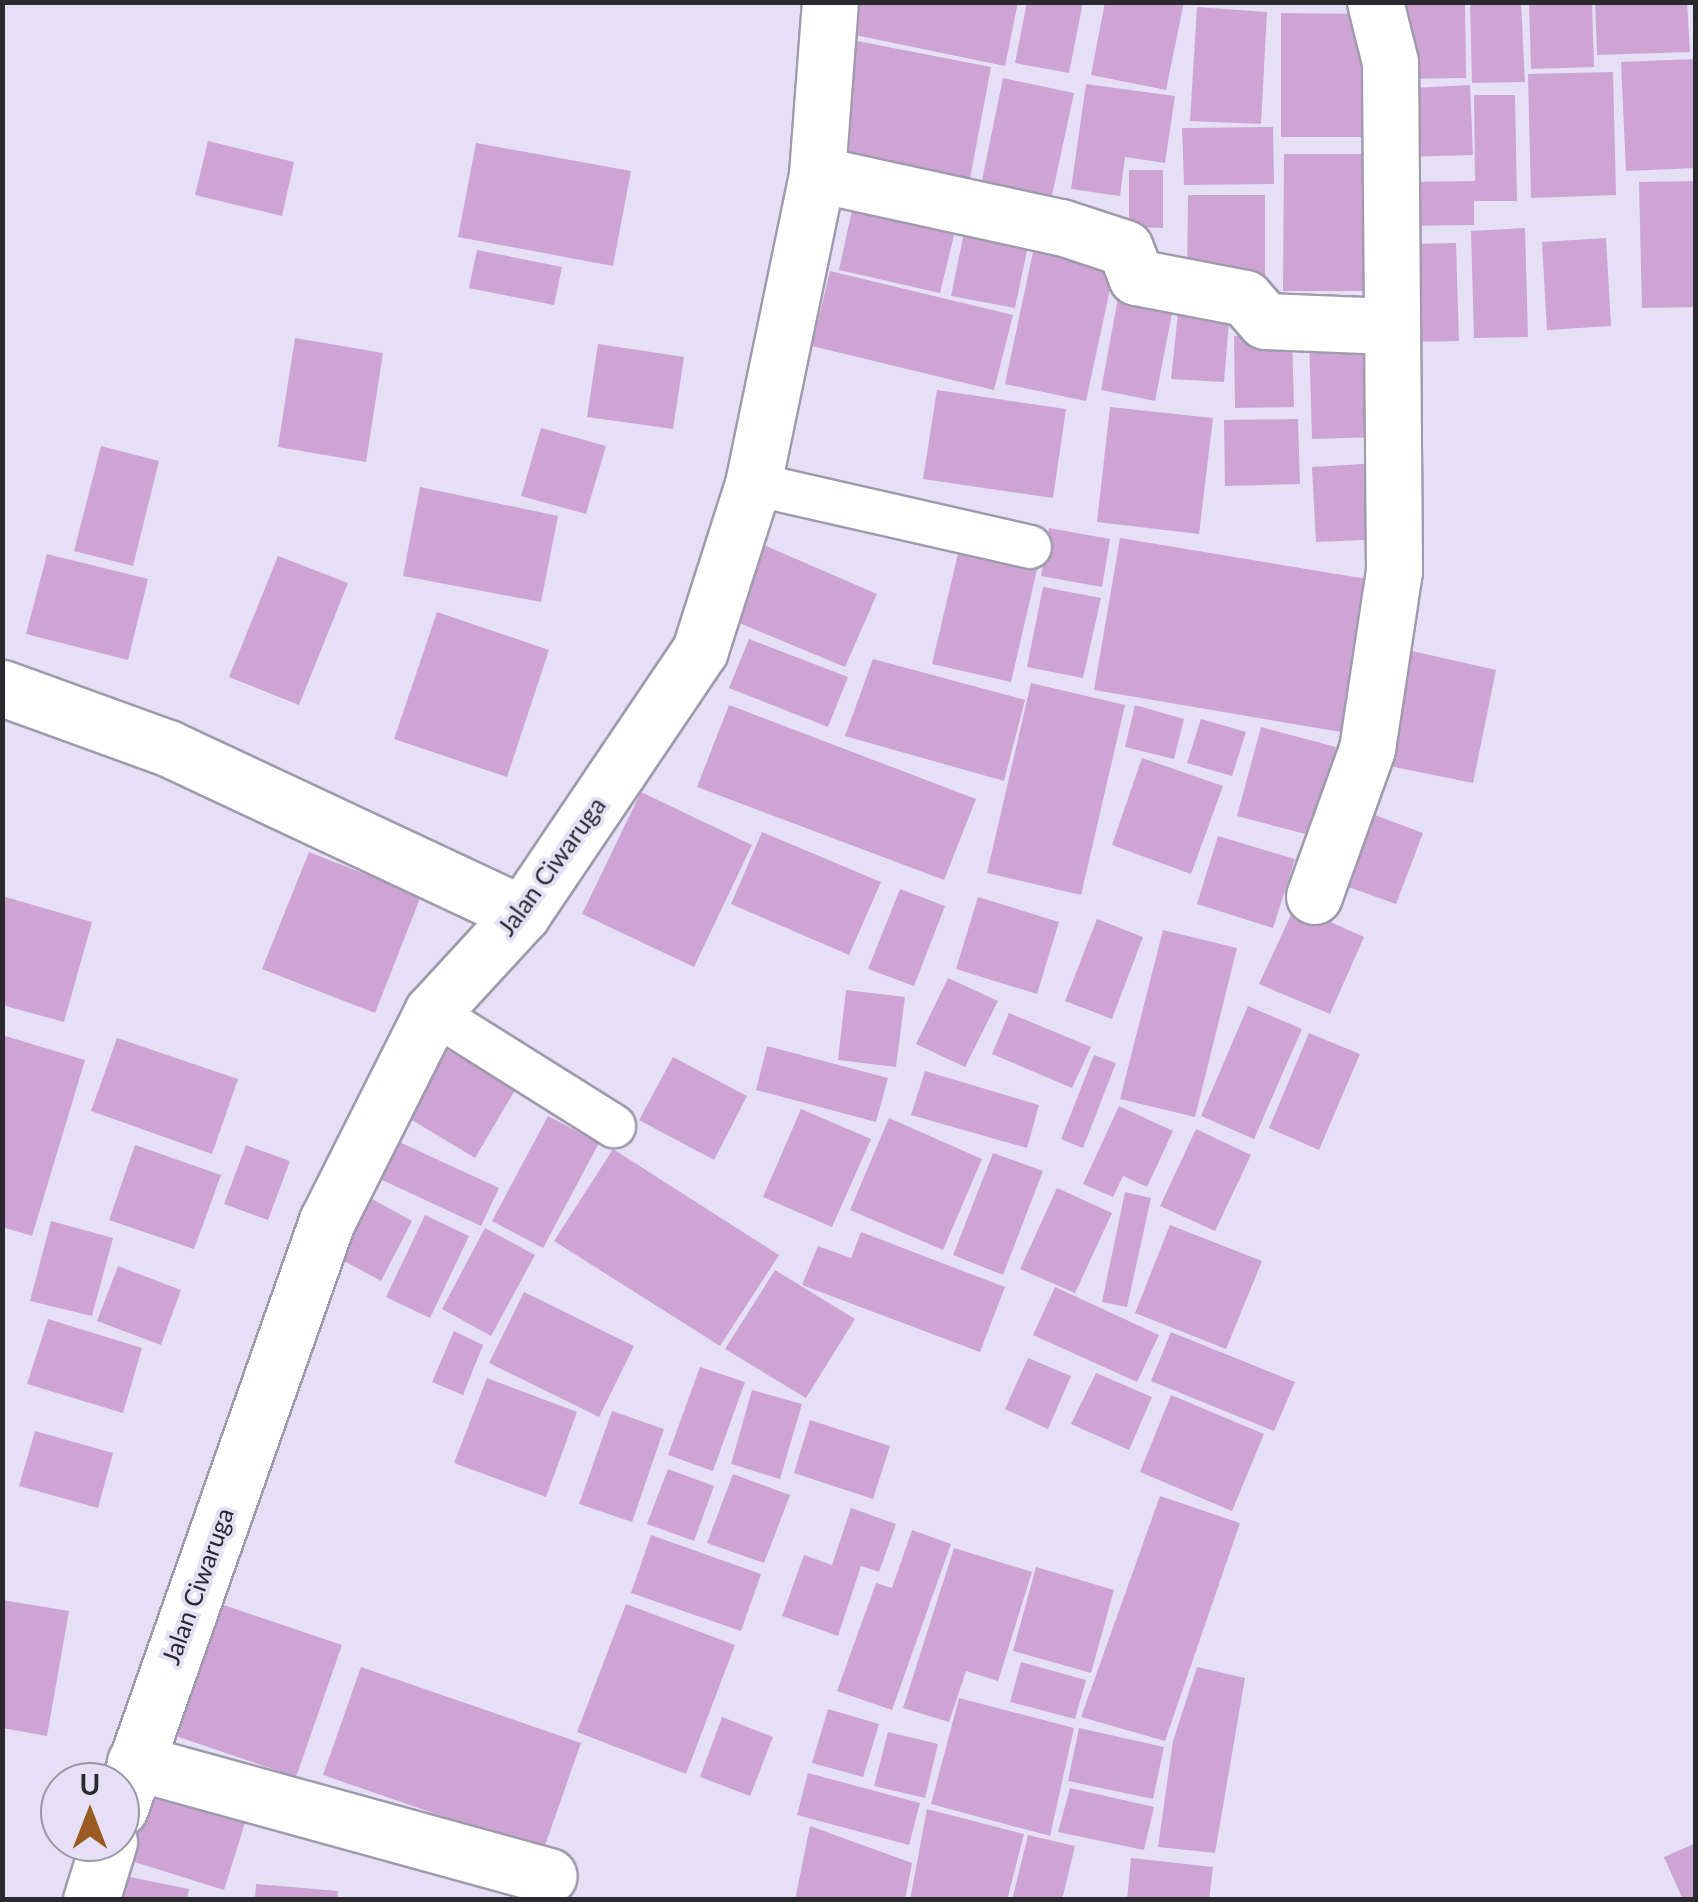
<!DOCTYPE html>
<style>
body{margin:0}
#map{position:relative;width:1698px;height:1902px;overflow:hidden;background:#e5e0f5;font-family:Lato,sans-serif}
div>[style]{position:absolute}
.building>*{inset:0;background:#cea4d4}
.roads{filter:drop-shadow(2px 0 #9f9aad) drop-shadow(-2px 0 #9f9aad) drop-shadow(0 2px #9f9aad) drop-shadow(0 -2px #9f9aad)}
.lane>*{height:42px;margin:-21px;padding:0 21px;transform-origin:21px;border-radius:21px;background:#fff}
.street>*{height:55px;margin:-27.5px;padding:0 27.5px;transform-origin:27.5px;border-radius:27.5px;background:#fff}
.secondary>*{height:55px;margin:-27.5px;padding:0 27.5px;transform-origin:27.5px;border-radius:27.5px;background:#fff}
span{translate:-50% -50%;white-space:nowrap;text-align:center;line-height:1.15;-webkit-text-stroke:8px #e5e0f5;paint-order:stroke}
.street-label{font-size:25px;color:#2b2930}
.frame{position:absolute;inset:0;border:5px solid #2b2930;pointer-events:none}
.north{position:absolute;left:40px;top:1762px;width:100px;height:100px;box-sizing:border-box;background:#e5e0f5;border:2px solid #9b97a6;border-radius:50%;rotate:0deg;font-size:28px;font-weight:700;line-height:40px;text-align:center;color:#2b2930}
.north::after{content:'';display:block;margin:auto;width:35px;height:45px;background:#9a5b22;clip-path:polygon(50% 0,100% 100%,50% 72%,0 100%)}
</style>
<div id="map">
<div class="building">
<div style="clip-path:polygon(856px 2px,1018px 2px,1005px 66px,850px 34px)"></div>
<div style="clip-path:polygon(1027px 2px,1083px 2px,1069px 73px,1015px 63px)"></div>
<div style="clip-path:polygon(1105px 2px,1184px 2px,1166px 90px,1091px 75px)"></div>
<div style="clip-path:polygon(1465px 2px,1466px 78px,1399px 79px,1396px 3px)"></div>
<div style="clip-path:polygon(1470px 2px,1521px 2px,1525px 82px,1472px 83px)"></div>
<div style="clip-path:polygon(1529px 2px,1592px 2px,1594px 67px,1531px 69px)"></div>
<div style="clip-path:polygon(1595px 2px,1687px 2px,1690px 52px,1597px 55px)"></div>
<div style="clip-path:polygon(1197px 7px,1267px 12px,1261px 124px,1190px 121px)"></div>
<div style="clip-path:polygon(1281px 13px,1372px 14px,1372px 137px,1281px 137px)"></div>
<div style="clip-path:polygon(857px 41px,991px 67px,969px 184px,835px 159px)"></div>
<div style="clip-path:polygon(1696px 59px,1696px 168px,1626px 171px,1621px 62px)"></div>
<div style="clip-path:polygon(1613px 72px,1616px 195px,1531px 198px,1528px 74px)"></div>
<div style="clip-path:polygon(1003px 78px,1074px 93px,1050px 205px,980px 190px)"></div>
<div style="clip-path:polygon(1086px 84px,1175px 96px,1165px 163px,1125px 157px,1120px 196px,1071px 189px)"></div>
<div style="clip-path:polygon(1470px 85px,1473px 155px,1396px 157px,1393px 89px)"></div>
<div style="clip-path:polygon(1474px 95px,1515px 95px,1517px 201px,1474px 201px,1474px 225px,1396px 226px,1395px 182px,1475px 181px)"></div>
<div style="clip-path:polygon(1273px 127px,1274px 184px,1184px 185px,1182px 128px)"></div>
<div style="clip-path:polygon(208px 141px,294px 162px,282px 216px,195px 195px)"></div>
<div style="clip-path:polygon(476px 143px,631px 171px,613px 266px,458px 237px)"></div>
<div style="clip-path:polygon(1284px 154px,1368px 154px,1368px 291px,1283px 291px)"></div>
<div style="clip-path:polygon(1129px 170px,1163px 170px,1163px 228px,1129px 227px)"></div>
<div style="clip-path:polygon(1696px 181px,1696px 307px,1642px 308px,1639px 182px)"></div>
<div style="clip-path:polygon(856px 192px,959px 215px,940px 293px,839px 270px)"></div>
<div style="clip-path:polygon(1188px 195px,1265px 195px,1265px 280px,1187px 278px)"></div>
<div style="clip-path:polygon(966px 223px,1030px 236px,1015px 308px,951px 296px)"></div>
<div style="clip-path:polygon(1525px 228px,1528px 337px,1474px 338px,1471px 231px)"></div>
<div style="clip-path:polygon(1037px 233px,1118px 252px,1086px 401px,1005px 384px)"></div>
<div style="clip-path:polygon(1606px 238px,1611px 326px,1547px 330px,1542px 242px)"></div>
<div style="clip-path:polygon(1456px 243px,1459px 341px,1411px 342px,1408px 244px)"></div>
<div style="clip-path:polygon(477px 250px,562px 267px,554px 305px,469px 288px)"></div>
<div style="clip-path:polygon(830px 271px,1013px 315px,994px 390px,812px 346px)"></div>
<div style="clip-path:polygon(1121px 282px,1176px 293px,1155px 401px,1101px 390px)"></div>
<div style="clip-path:polygon(1179px 304px,1230px 309px,1224px 382px,1171px 379px)"></div>
<div style="clip-path:polygon(1292px 335px,1294px 407px,1235px 408px,1234px 336px)"></div>
<div style="clip-path:polygon(1380px 337px,1382px 437px,1312px 439px,1309px 338px)"></div>
<div style="clip-path:polygon(295px 338px,383px 353px,366px 462px,278px 447px)"></div>
<div style="clip-path:polygon(598px 344px,684px 357px,673px 429px,587px 417px)"></div>
<div style="clip-path:polygon(937px 390px,1066px 409px,1053px 498px,923px 479px)"></div>
<div style="clip-path:polygon(1110px 407px,1213px 418px,1199px 534px,1097px 522px)"></div>
<div style="clip-path:polygon(1298px 419px,1300px 484px,1225px 486px,1224px 420px)"></div>
<div style="clip-path:polygon(541px 428px,606px 446px,586px 514px,521px 496px)"></div>
<div style="clip-path:polygon(101px 446px,159px 461px,133px 566px,74px 551px)"></div>
<div style="clip-path:polygon(1380px 463px,1384px 539px,1316px 542px,1312px 467px)"></div>
<div style="clip-path:polygon(420px 487px,558px 516px,541px 602px,403px 576px)"></div>
<div style="clip-path:polygon(1049px 528px,1110px 539px,1102px 587px,1041px 576px)"></div>
<div style="clip-path:polygon(1120px 538px,1373px 580px,1347px 733px,1094px 690px)"></div>
<div style="clip-path:polygon(961px 541px,1039px 561px,1011px 682px,932px 664px)"></div>
<div style="clip-path:polygon(757px 542px,877px 594px,845px 667px,725px 617px)"></div>
<div style="clip-path:polygon(47px 554px,148px 579px,128px 660px,26px 634px)"></div>
<div style="clip-path:polygon(278px 556px,348px 583px,299px 705px,229px 677px)"></div>
<div style="clip-path:polygon(1043px 587px,1101px 598px,1083px 678px,1027px 667px)"></div>
<div style="clip-path:polygon(437px 612px,549px 650px,507px 777px,394px 739px)"></div>
<div style="clip-path:polygon(749px 639px,848px 677px,828px 727px,729px 688px)"></div>
<div style="clip-path:polygon(1412px 651px,1496px 670px,1473px 783px,1389px 766px)"></div>
<div style="clip-path:polygon(873px 659px,1025px 700px,1004px 781px,845px 736px)"></div>
<div style="clip-path:polygon(1031px 683px,1125px 705px,1081px 895px,987px 873px)"></div>
<div style="clip-path:polygon(729px 705px,976px 799px,944px 880px,697px 787px)"></div>
<div style="clip-path:polygon(1135px 705px,1184px 719px,1174px 759px,1125px 747px)"></div>
<div style="clip-path:polygon(1201px 719px,1246px 732px,1232px 776px,1187px 763px)"></div>
<div style="clip-path:polygon(1261px 727px,1336px 747px,1313px 836px,1237px 816px)"></div>
<div style="clip-path:polygon(1142px 758px,1223px 786px,1191px 874px,1112px 845px)"></div>
<div style="clip-path:polygon(641px 792px,752px 845px,694px 967px,582px 914px)"></div>
<div style="clip-path:polygon(1356px 808px,1423px 833px,1396px 904px,1329px 880px)"></div>
<div style="clip-path:polygon(762px 832px,881px 882px,849px 955px,731px 904px)"></div>
<div style="clip-path:polygon(1218px 836px,1295px 859px,1273px 928px,1197px 904px)"></div>
<div style="clip-path:polygon(309px 852px,421px 896px,375px 1013px,262px 969px)"></div>
<div style="clip-path:polygon(900px 889px,945px 906px,914px 986px,868px 969px)"></div>
<div style="clip-path:polygon(2px 896px,92px 922px,64px 1022px,2px 1005px)"></div>
<div style="clip-path:polygon(978px 897px,1059px 922px,1037px 994px,956px 969px)"></div>
<div style="clip-path:polygon(1295px 906px,1364px 937px,1330px 1014px,1259px 984px)"></div>
<div style="clip-path:polygon(1097px 919px,1143px 937px,1112px 1019px,1065px 1001px)"></div>
<div style="clip-path:polygon(1163px 930px,1237px 948px,1195px 1117px,1120px 1099px)"></div>
<div style="clip-path:polygon(948px 978px,998px 1001px,965px 1067px,916px 1044px)"></div>
<div style="clip-path:polygon(846px 990px,905px 997px,896px 1067px,838px 1060px)"></div>
<div style="clip-path:polygon(1248px 1006px,1302px 1029px,1254px 1139px,1201px 1116px)"></div>
<div style="clip-path:polygon(1009px 1013px,1091px 1047px,1072px 1088px,992px 1054px)"></div>
<div style="clip-path:polygon(1309px 1033px,1360px 1054px,1319px 1150px,1269px 1128px)"></div>
<div style="clip-path:polygon(2px 1035px,85px 1060px,32px 1236px,2px 1227px)"></div>
<div style="clip-path:polygon(117px 1038px,238px 1079px,212px 1154px,91px 1111px)"></div>
<div style="clip-path:polygon(437px 1044px,515px 1090px,475px 1158px,397px 1111px)"></div>
<div style="clip-path:polygon(767px 1046px,888px 1078px,876px 1122px,756px 1090px)"></div>
<div style="clip-path:polygon(1094px 1055px,1116px 1063px,1083px 1148px,1061px 1139px)"></div>
<div style="clip-path:polygon(673px 1057px,747px 1096px,714px 1160px,639px 1120px)"></div>
<div style="clip-path:polygon(925px 1071px,1039px 1105px,1027px 1148px,911px 1115px)"></div>
<div style="clip-path:polygon(1119px 1106px,1173px 1131px,1147px 1187px,1123px 1176px,1113px 1197px,1083px 1184px)"></div>
<div style="clip-path:polygon(801px 1109px,871px 1139px,832px 1227px,763px 1197px)"></div>
<div style="clip-path:polygon(548px 1116px,599px 1143px,543px 1248px,492px 1221px)"></div>
<div style="clip-path:polygon(889px 1118px,982px 1159px,943px 1250px,850px 1210px)"></div>
<div style="clip-path:polygon(1196px 1129px,1251px 1155px,1215px 1231px,1160px 1206px)"></div>
<div style="clip-path:polygon(382px 1134px,499px 1188px,481px 1226px,365px 1172px)"></div>
<div style="clip-path:polygon(135px 1145px,221px 1175px,194px 1249px,109px 1220px)"></div>
<div style="clip-path:polygon(246px 1145px,290px 1161px,268px 1220px,224px 1204px)"></div>
<div style="clip-path:polygon(613px 1149px,779px 1255px,720px 1346px,554px 1241px)"></div>
<div style="clip-path:polygon(993px 1153px,1043px 1171px,1003px 1275px,953px 1255px)"></div>
<div style="clip-path:polygon(1057px 1188px,1112px 1213px,1075px 1293px,1020px 1269px)"></div>
<div style="clip-path:polygon(1125px 1192px,1151px 1198px,1127px 1307px,1102px 1302px)"></div>
<div style="clip-path:polygon(365px 1195px,412px 1221px,381px 1281px,333px 1255px)"></div>
<div style="clip-path:polygon(425px 1215px,469px 1236px,430px 1318px,386px 1297px)"></div>
<div style="clip-path:polygon(51px 1221px,113px 1238px,92px 1316px,30px 1301px)"></div>
<div style="clip-path:polygon(1170px 1225px,1262px 1261px,1226px 1349px,1135px 1313px)"></div>
<div style="clip-path:polygon(485px 1228px,535px 1255px,491px 1336px,442px 1309px)"></div>
<div style="clip-path:polygon(861px 1232px,1005px 1287px,980px 1352px,802px 1285px,818px 1246px,851px 1258px)"></div>
<div style="clip-path:polygon(118px 1266px,181px 1290px,161px 1345px,97px 1321px)"></div>
<div style="clip-path:polygon(775px 1270px,855px 1319px,806px 1398px,725px 1349px)"></div>
<div style="clip-path:polygon(1055px 1287px,1159px 1335px,1137px 1382px,1033px 1335px)"></div>
<div style="clip-path:polygon(524px 1292px,634px 1346px,599px 1417px,489px 1363px)"></div>
<div style="clip-path:polygon(48px 1319px,142px 1348px,123px 1413px,27px 1384px)"></div>
<div style="clip-path:polygon(454px 1331px,483px 1345px,463px 1395px,432px 1382px)"></div>
<div style="clip-path:polygon(1171px 1332px,1295px 1382px,1274px 1431px,1151px 1381px)"></div>
<div style="clip-path:polygon(1028px 1358px,1071px 1376px,1048px 1429px,1005px 1409px)"></div>
<div style="clip-path:polygon(700px 1367px,745px 1382px,713px 1471px,668px 1455px)"></div>
<div style="clip-path:polygon(1096px 1373px,1152px 1397px,1129px 1450px,1071px 1424px)"></div>
<div style="clip-path:polygon(487px 1378px,577px 1412px,546px 1497px,454px 1463px)"></div>
<div style="clip-path:polygon(752px 1390px,802px 1404px,780px 1479px,731px 1464px)"></div>
<div style="clip-path:polygon(1171px 1395px,1264px 1434px,1232px 1511px,1140px 1472px)"></div>
<div style="clip-path:polygon(612px 1411px,664px 1429px,632px 1522px,579px 1504px)"></div>
<div style="clip-path:polygon(810px 1420px,890px 1446px,873px 1499px,794px 1473px)"></div>
<div style="clip-path:polygon(35px 1431px,113px 1453px,98px 1508px,19px 1486px)"></div>
<div style="clip-path:polygon(668px 1469px,714px 1486px,694px 1541px,647px 1524px)"></div>
<div style="clip-path:polygon(733px 1474px,790px 1495px,764px 1563px,707px 1543px)"></div>
<div style="clip-path:polygon(1160px 1496px,1240px 1523px,1165px 1741px,1081px 1717px)"></div>
<div style="clip-path:polygon(851px 1508px,896px 1524px,879px 1572px,861px 1566px,838px 1636px,782px 1616px,804px 1555px,832px 1565px)"></div>
<div style="clip-path:polygon(912px 1530px,951px 1544px,892px 1710px,837px 1691px,876px 1583px,892px 1588px)"></div>
<div style="clip-path:polygon(651px 1535px,761px 1574px,741px 1631px,631px 1593px)"></div>
<div style="clip-path:polygon(954px 1548px,1032px 1572px,998px 1681px,966px 1671px,949px 1722px,903px 1708px)"></div>
<div style="clip-path:polygon(1036px 1567px,1114px 1590px,1091px 1673px,1013px 1651px)"></div>
<div style="clip-path:polygon(2px 1600px,69px 1611px,47px 1736px,2px 1728px)"></div>
<div style="clip-path:polygon(212px 1601px,342px 1645px,296px 1777px,167px 1733px)"></div>
<div style="clip-path:polygon(626px 1604px,735px 1645px,686px 1774px,577px 1732px)"></div>
<div style="clip-path:polygon(1021px 1662px,1086px 1680px,1075px 1719px,1010px 1702px)"></div>
<div style="clip-path:polygon(361px 1667px,581px 1743px,543px 1851px,323px 1775px)"></div>
<div style="clip-path:polygon(1197px 1667px,1245px 1678px,1215px 1853px,1158px 1847px,1173px 1741px)"></div>
<div style="clip-path:polygon(959px 1698px,1074px 1728px,1050px 1836px,931px 1804px)"></div>
<div style="clip-path:polygon(828px 1709px,879px 1724px,863px 1777px,812px 1763px)"></div>
<div style="clip-path:polygon(722px 1717px,773px 1737px,750px 1796px,700px 1777px)"></div>
<div style="clip-path:polygon(1079px 1728px,1164px 1747px,1153px 1799px,1068px 1781px)"></div>
<div style="clip-path:polygon(888px 1732px,938px 1744px,925px 1798px,874px 1786px)"></div>
<div style="clip-path:polygon(808px 1773px,920px 1803px,909px 1845px,797px 1815px)"></div>
<div style="clip-path:polygon(1070px 1788px,1154px 1807px,1144px 1850px,1058px 1832px)"></div>
<div style="clip-path:polygon(146px 1792px,245px 1823px,224px 1890px,125px 1859px)"></div>
<div style="clip-path:polygon(927px 1809px,1024px 1834px,1007px 1900px,910px 1900px)"></div>
<div style="clip-path:polygon(810px 1826px,912px 1863px,905px 1900px,795px 1900px)"></div>
<div style="clip-path:polygon(1028px 1835px,1075px 1846px,1062px 1900px,1012px 1900px)"></div>
<div style="clip-path:polygon(1696px 1843px,1696px 1900px,1683px 1900px,1664px 1857px)"></div>
<div style="clip-path:polygon(1131px 1858px,1213px 1867px,1209px 1900px,1127px 1900px)"></div>
<div style="clip-path:polygon(115px 1874px,189px 1889px,187px 1900px,111px 1900px)"></div>
<div style="clip-path:polygon(256px 1884px,338px 1891px,337px 1900px,255px 1900px)"></div>
</div>
<div class="roads">
<div class="lane">
<div style="left:753px;top:484px;width:284px;rotate:12.8deg"></div>
<div style="left:432px;top:1012px;width:215px;rotate:32.1deg"></div>
</div>
<div class="street">
<div style="left:817px;top:174px;width:250px;rotate:12.3deg"></div>
<div style="left:1061px;top:227px;width:67px;rotate:18.2deg"></div>
<div style="left:1125px;top:248px;width:31px;rotate:69deg"></div>
<div style="left:1136px;top:277px;width:111px;rotate:10.9deg"></div>
<div style="left:1245px;top:298px;width:30px;rotate:49deg"></div>
<div style="left:1265px;top:321px;width:125px;rotate:2.3deg"></div>
<div style="left:2px;top:688px;width:177px;rotate:19.9deg"></div>
<div style="left:168px;top:748px;width:391px;rotate:25.1deg"></div>
<div style="left:1314px;top:896px;width:156px;rotate:-70.2deg"></div>
<div style="left:1367px;top:749px;width:180px;rotate:-81.4deg"></div>
<div style="left:1394px;top:571px;width:509px;rotate:-90.45deg"></div>
<div style="left:1390px;top:62px;width:62px;rotate:-104deg"></div>
<div style="left:135px;top:1762px;width:429px;rotate:15.4deg"></div>
</div>
<div class="secondary">
<div style="left:120px;top:1808px;width:622px;rotate:-70.58deg"></div>
<div style="left:327px;top:1221px;width:234px;rotate:-63.3deg"></div>
<div style="left:432px;top:1012px;width:133px;rotate:-47.4deg"></div>
<div style="left:522px;top:914px;width:318px;rotate:-56deg"></div>
<div style="left:700px;top:650px;width:174px;rotate:-72.3deg"></div>
<div style="left:753px;top:484px;width:317px;rotate:-78.3deg"></div>
<div style="left:817px;top:174px;width:172px;rotate:-85.7deg"></div>
<div style="left:91px;top:1900px;width:61px;rotate:-72.8deg"></div>
</div>
</div>
<div class="street-label">
<span style="left:551px;top:866px;rotate:-54deg">Jalan Ciwaruga</span>
<span style="left:197px;top:1586px;rotate:-70deg">Jalan Ciwaruga</span>
</div>
<div class="frame"></div>
<div class="north">U</div>
</div>
